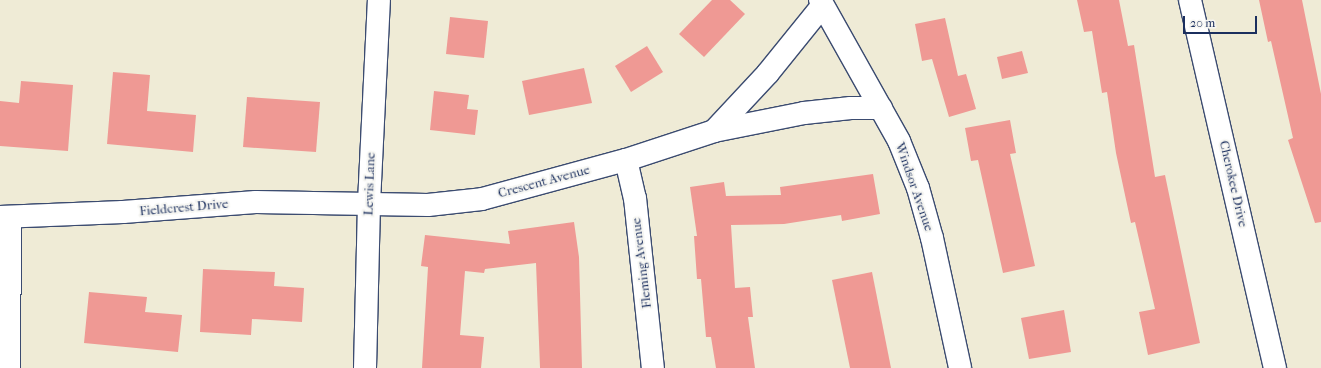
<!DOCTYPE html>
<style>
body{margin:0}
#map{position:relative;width:1321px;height:368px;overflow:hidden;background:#efebd6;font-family:"IM FELL French Canon",serif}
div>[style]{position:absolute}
.building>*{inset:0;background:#ef9994}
.roads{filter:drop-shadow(1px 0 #3b4b70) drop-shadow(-1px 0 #3b4b70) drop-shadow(0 1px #3b4b70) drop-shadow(0 -1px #3b4b70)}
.minor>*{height:22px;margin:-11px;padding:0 11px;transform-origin:11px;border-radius:11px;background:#fff}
span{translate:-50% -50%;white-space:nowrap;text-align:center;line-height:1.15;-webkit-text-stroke:4px #f6f6f2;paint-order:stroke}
.street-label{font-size:13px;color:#1b2f5e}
.scale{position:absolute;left:1183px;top:16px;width:74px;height:18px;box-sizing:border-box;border:2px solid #1b2f5e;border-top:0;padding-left:5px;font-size:12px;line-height:14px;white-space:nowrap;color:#1b2f5e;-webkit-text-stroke:3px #f6f6f2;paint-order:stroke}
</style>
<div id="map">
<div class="building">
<div style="clip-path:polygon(712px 0,730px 0,745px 14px,704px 57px,679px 34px)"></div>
<div style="clip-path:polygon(1077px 0,1119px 0,1128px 46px,1134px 45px,1155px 177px,1165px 175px,1200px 343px,1148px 355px,1139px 312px,1155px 309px,1135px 222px,1131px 223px,1116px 153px,1107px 92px,1102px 93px,1092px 31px,1084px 32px)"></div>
<div style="clip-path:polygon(1259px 0,1302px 0,1321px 94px,1321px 222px,1315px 223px,1288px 140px,1293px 138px,1271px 41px,1268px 42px)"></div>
<div style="clip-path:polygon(450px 17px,488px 21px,484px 58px,446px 54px)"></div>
<div style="clip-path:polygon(945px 18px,958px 76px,966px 74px,976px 109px,949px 117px,932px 59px,922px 61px,915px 24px)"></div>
<div style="clip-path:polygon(647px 46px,663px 72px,631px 92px,615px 66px)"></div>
<div style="clip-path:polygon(1022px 51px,1028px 73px,1002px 79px,997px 57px)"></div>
<div style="clip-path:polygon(584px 68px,592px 103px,529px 115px,522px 81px)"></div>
<div style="clip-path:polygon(113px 72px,150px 75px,147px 111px,196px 115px,193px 152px,107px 144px)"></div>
<div style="clip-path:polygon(21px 81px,73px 85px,68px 151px,0 146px,0 101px,19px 103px)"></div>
<div style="clip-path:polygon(434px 91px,469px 95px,467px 109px,478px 110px,475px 135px,430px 130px)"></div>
<div style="clip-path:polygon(247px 97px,320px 102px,316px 152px,243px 147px)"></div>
<div style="clip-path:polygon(1010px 120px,1016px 153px,1010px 154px,1035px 266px,1003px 273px,978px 160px,971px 161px,965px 128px)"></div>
<div style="clip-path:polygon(873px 174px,880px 214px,842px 221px,841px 215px,784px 224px,731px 225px,735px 288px,750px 287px,753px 317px,748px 317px,755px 368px,716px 368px,711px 337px,706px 337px,701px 279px,697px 279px,694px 236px,697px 236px,690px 187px,724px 182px,726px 196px,781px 195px,780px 187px)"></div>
<div style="clip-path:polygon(574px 222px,579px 257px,582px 368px,540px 368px,536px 263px,485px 269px,484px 273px,465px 271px,460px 335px,484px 337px,481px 368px,422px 368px,428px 267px,421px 266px,425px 235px,510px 244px,508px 231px)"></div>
<div style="clip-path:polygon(203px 269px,275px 272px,274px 286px,304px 288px,302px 322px,252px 319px,251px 335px,200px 332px)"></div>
<div style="clip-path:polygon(872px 272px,891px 368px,850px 368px,832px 280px)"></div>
<div style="clip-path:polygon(89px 292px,147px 297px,145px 312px,182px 315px,178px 352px,84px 343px)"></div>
<div style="clip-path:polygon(1064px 310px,1071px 352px,1029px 359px,1021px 318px)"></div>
</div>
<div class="roads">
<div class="minor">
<div style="left:820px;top:0;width:162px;rotate:60.7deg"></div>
<div style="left:899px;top:141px;width:51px;rotate:68deg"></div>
<div style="left:918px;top:188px;width:52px;rotate:74.4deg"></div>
<div style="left:932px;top:238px;width:133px;rotate:77.8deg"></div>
<div style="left:1190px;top:0;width:378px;rotate:77deg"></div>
<div style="left:714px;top:131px;width:92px;rotate:-11.3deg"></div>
<div style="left:804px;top:113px;width:47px;rotate:-6.1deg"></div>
<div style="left:851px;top:108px;width:30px"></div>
<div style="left:626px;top:160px;width:39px;rotate:77deg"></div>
<div style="left:635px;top:198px;width:171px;rotate:84deg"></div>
<div style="left:0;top:217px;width:123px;rotate:-2.3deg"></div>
<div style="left:123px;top:212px;width:133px;rotate:-4.3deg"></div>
<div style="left:256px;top:202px;width:172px;rotate:1deg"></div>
<div style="left:428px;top:205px;width:54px;rotate:-6.3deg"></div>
<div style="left:482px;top:199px;width:149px;rotate:-15.2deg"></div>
<div style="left:626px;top:160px;width:93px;rotate:-18.2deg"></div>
<div style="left:714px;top:131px;width:79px;rotate:-47deg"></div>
<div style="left:768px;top:73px;width:86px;rotate:-51.1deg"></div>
<div style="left:9px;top:368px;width:151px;rotate:-89.6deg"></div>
<div style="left:365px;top:368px;width:165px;rotate:-88.6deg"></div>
<div style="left:369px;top:203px;width:203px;rotate:-87.2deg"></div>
</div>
</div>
<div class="street-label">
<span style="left:544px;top:182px;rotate:-15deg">Crescent Avenue</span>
<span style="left:370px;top:184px;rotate:-88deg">Lewis Lane</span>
<span style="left:1233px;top:184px;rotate:77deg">Cherokee Drive</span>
<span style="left:914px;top:187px;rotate:71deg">Windsor Avenue</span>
<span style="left:184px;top:208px;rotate:-5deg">Fieldcrest Drive</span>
<span style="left:642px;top:263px;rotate:-97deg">Fleming Avenue</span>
</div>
<div class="scale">20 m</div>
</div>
